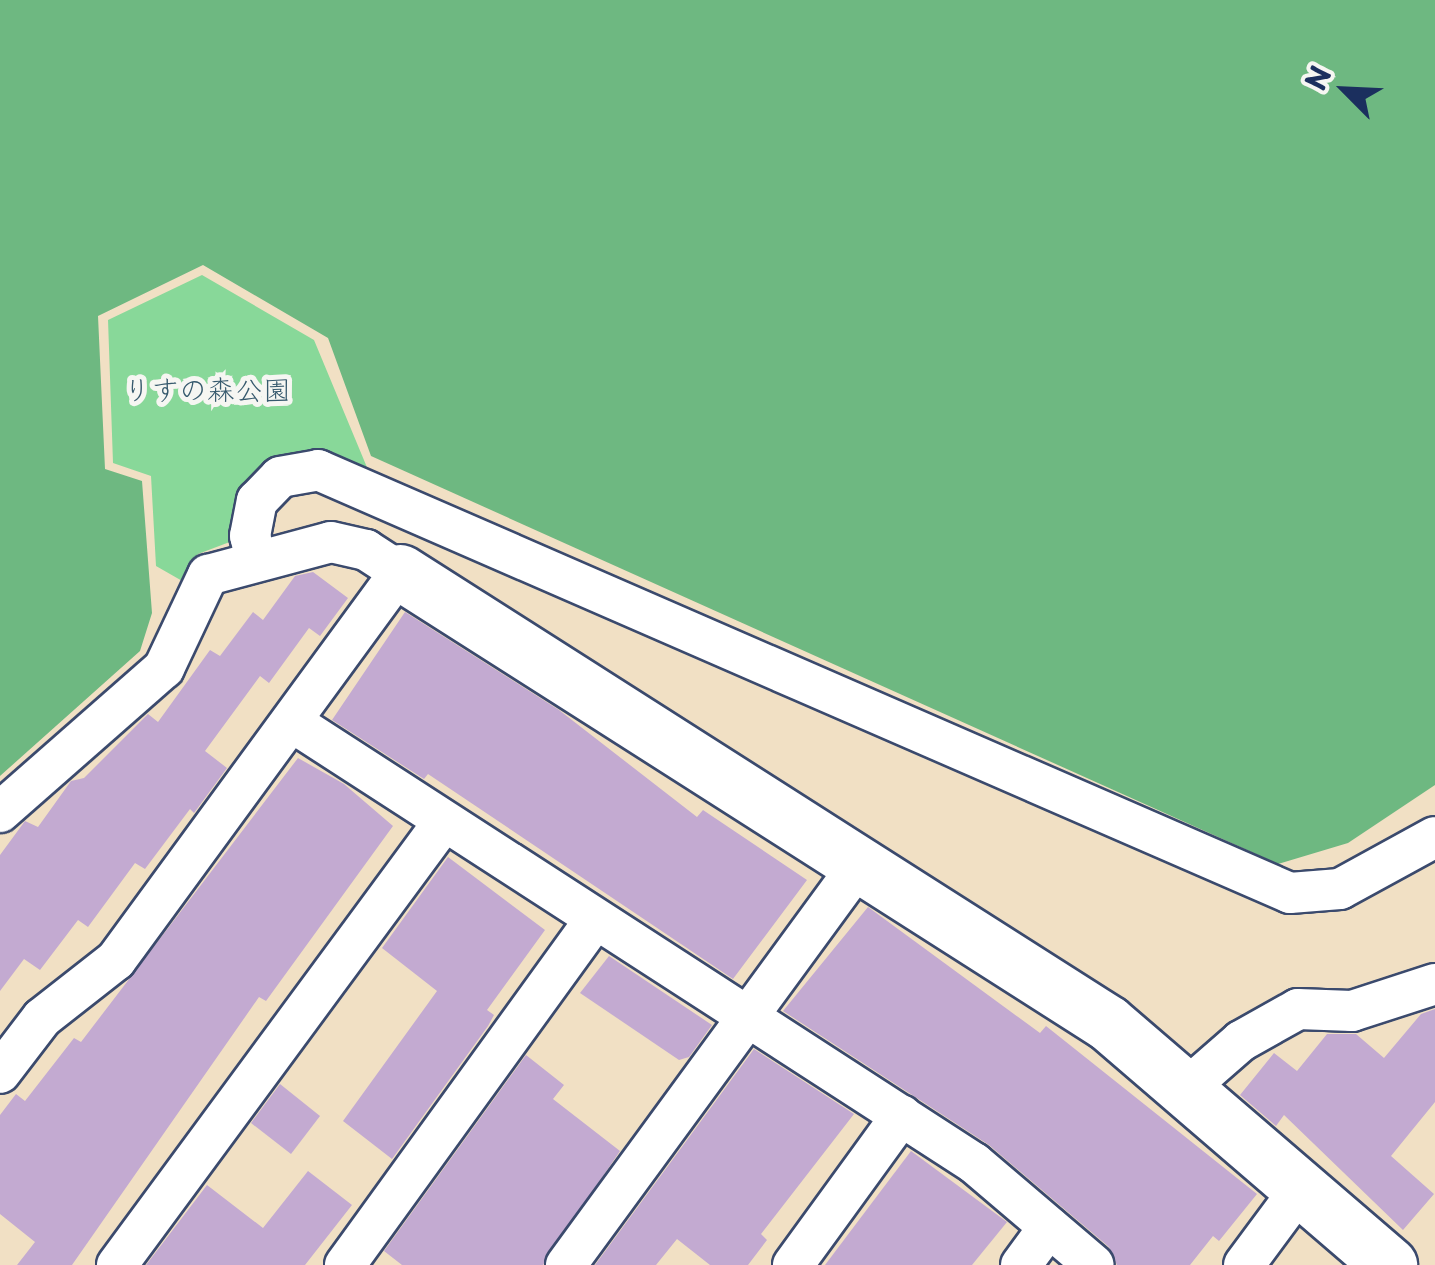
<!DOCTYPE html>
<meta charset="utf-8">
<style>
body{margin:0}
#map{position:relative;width:1435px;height:1265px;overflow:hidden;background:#f1e0c4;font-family:"Playpen Sans","Klee One",sans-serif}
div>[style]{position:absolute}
.green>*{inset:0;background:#88d899}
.forest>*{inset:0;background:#6eb881}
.building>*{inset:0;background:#c3aad1}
.roads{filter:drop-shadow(2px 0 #3b4a6d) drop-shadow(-2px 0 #3b4a6d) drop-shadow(0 2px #3b4a6d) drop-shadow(0 -2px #3b4a6d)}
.street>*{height:40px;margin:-20px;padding:0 20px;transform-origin:20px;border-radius:20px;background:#fff}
.secondary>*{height:55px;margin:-27.5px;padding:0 27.5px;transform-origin:27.5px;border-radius:27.5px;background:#fff}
span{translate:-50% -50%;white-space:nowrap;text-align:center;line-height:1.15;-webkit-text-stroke:10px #f6f6f2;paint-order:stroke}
.park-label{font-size:28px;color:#36596d}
.north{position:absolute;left:1295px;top:40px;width:100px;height:100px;-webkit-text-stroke:8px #f6f6f2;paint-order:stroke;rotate:294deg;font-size:28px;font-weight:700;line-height:40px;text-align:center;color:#1b2f5e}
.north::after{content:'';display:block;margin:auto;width:35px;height:45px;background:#1b2f5e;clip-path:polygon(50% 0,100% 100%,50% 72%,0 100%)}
</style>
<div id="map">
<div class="green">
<div style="clip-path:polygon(202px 275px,314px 340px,371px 477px,275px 460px,255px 474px,240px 499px,235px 540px,198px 554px,184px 582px,156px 566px,151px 476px,113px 463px,108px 320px)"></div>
</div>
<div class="forest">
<div style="clip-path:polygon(0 0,1435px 0,1435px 785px,1348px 843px,1278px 864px,371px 456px,328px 338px,203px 265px,98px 316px,105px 469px,142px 481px,152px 613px,140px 651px,0 776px)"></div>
</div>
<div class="building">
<div style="clip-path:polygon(313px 572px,348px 598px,320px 636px,309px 628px,269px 683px,260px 676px,205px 751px,227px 768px,194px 813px,190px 809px,145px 869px,135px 863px,88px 927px,78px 920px,40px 970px,24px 959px,0 991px,0 855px,25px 821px,38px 827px,71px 781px,84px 778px,148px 714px,158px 722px,210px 650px,220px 656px,253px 612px,263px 620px,295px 576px)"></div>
<div style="clip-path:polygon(405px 612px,559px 710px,697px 817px,703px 810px,807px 880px,733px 979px,428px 774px,424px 779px,332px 720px)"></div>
<div style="clip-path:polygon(298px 758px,344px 784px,393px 826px,266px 1001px,259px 997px,72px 1265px,17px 1265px,35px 1242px,0 1214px,0 1115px,16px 1094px,25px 1101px,74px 1038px,81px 1042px)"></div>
<div style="clip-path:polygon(448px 857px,545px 930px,487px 1010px,494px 1015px,488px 1026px,392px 1159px,343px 1121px,437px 991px,382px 948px)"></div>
<div style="clip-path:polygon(868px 907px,1040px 1033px,1046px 1026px,1257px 1194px,1219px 1241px,1213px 1236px,1190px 1265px,1117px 1265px,1109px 1247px,989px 1145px,783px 1011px)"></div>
<div style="clip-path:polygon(609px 956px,712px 1025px,689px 1057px,679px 1060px,580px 993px)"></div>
<div style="clip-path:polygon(1435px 1009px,1435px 1102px,1391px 1156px,1434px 1194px,1403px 1230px,1284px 1115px,1276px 1126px,1240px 1095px,1274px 1053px,1297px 1071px,1327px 1034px,1356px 1034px,1384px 1058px,1421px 1014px)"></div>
<div style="clip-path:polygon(754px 1049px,854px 1114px,761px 1234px,767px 1240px,748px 1265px,710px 1265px,677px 1239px,656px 1265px,595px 1265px)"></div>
<div style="clip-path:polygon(526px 1055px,564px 1085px,553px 1099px,620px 1151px,543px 1265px,402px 1265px,384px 1251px)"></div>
<div style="clip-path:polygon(280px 1084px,320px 1116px,291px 1154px,251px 1123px)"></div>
<div style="clip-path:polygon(911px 1151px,1007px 1222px,972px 1265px,825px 1265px)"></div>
<div style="clip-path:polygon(308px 1171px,352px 1205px,305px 1265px,146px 1265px,207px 1185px,263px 1228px)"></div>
</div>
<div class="roads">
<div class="street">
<div style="left:256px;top:561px;width:26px;rotate:-103deg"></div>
<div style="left:250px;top:536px;width:36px;rotate:-79deg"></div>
<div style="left:257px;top:501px;width:33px;rotate:-46deg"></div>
<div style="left:280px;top:477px;width:39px;rotate:-10deg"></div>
<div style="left:318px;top:470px;width:1060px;rotate:23.52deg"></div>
<div style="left:1290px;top:893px;width:50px;rotate:-4.6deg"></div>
<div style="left:1340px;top:889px;width:108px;rotate:-28.7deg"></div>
<div style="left:292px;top:722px;width:812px;rotate:32.89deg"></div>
<div style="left:974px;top:1163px;width:157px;rotate:40.4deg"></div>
<div style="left:0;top:812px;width:218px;rotate:-41.3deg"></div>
<div style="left:164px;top:668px;width:103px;rotate:-64.7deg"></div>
<div style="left:208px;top:575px;width:127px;rotate:-15deg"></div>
<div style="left:331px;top:542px;width:36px;rotate:13deg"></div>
<div style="left:366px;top:550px;width:40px;rotate:32.9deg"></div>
<div style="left:400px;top:572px;width:481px;rotate:126.2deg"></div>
<div style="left:116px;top:960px;width:94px;rotate:141.9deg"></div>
<div style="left:42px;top:1018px;width:69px;rotate:127.4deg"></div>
<div style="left:1186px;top:1089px;width:73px;rotate:-41.1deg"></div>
<div style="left:1241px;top:1041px;width:65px;rotate:-29.3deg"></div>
<div style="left:1298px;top:1009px;width:54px;rotate:2.1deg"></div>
<div style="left:1352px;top:1011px;width:87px;rotate:-18deg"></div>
<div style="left:117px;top:1265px;width:548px;rotate:-53.61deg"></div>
<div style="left:345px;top:1265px;width:423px;rotate:-54.1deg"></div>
<div style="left:566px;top:1265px;width:499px;rotate:-53.8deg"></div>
<div style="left:793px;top:1265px;width:185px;rotate:-54deg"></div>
<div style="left:1021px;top:1265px;width:47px;rotate:-53.6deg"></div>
<div style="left:1244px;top:1265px;width:91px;rotate:-53.5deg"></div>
</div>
<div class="secondary">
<div style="left:400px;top:572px;width:839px;rotate:32.5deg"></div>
<div style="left:1108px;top:1023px;width:371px;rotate:40.7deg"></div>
</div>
</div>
<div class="park-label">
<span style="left:207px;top:389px">りすの森公園</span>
</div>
<div class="north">N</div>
</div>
